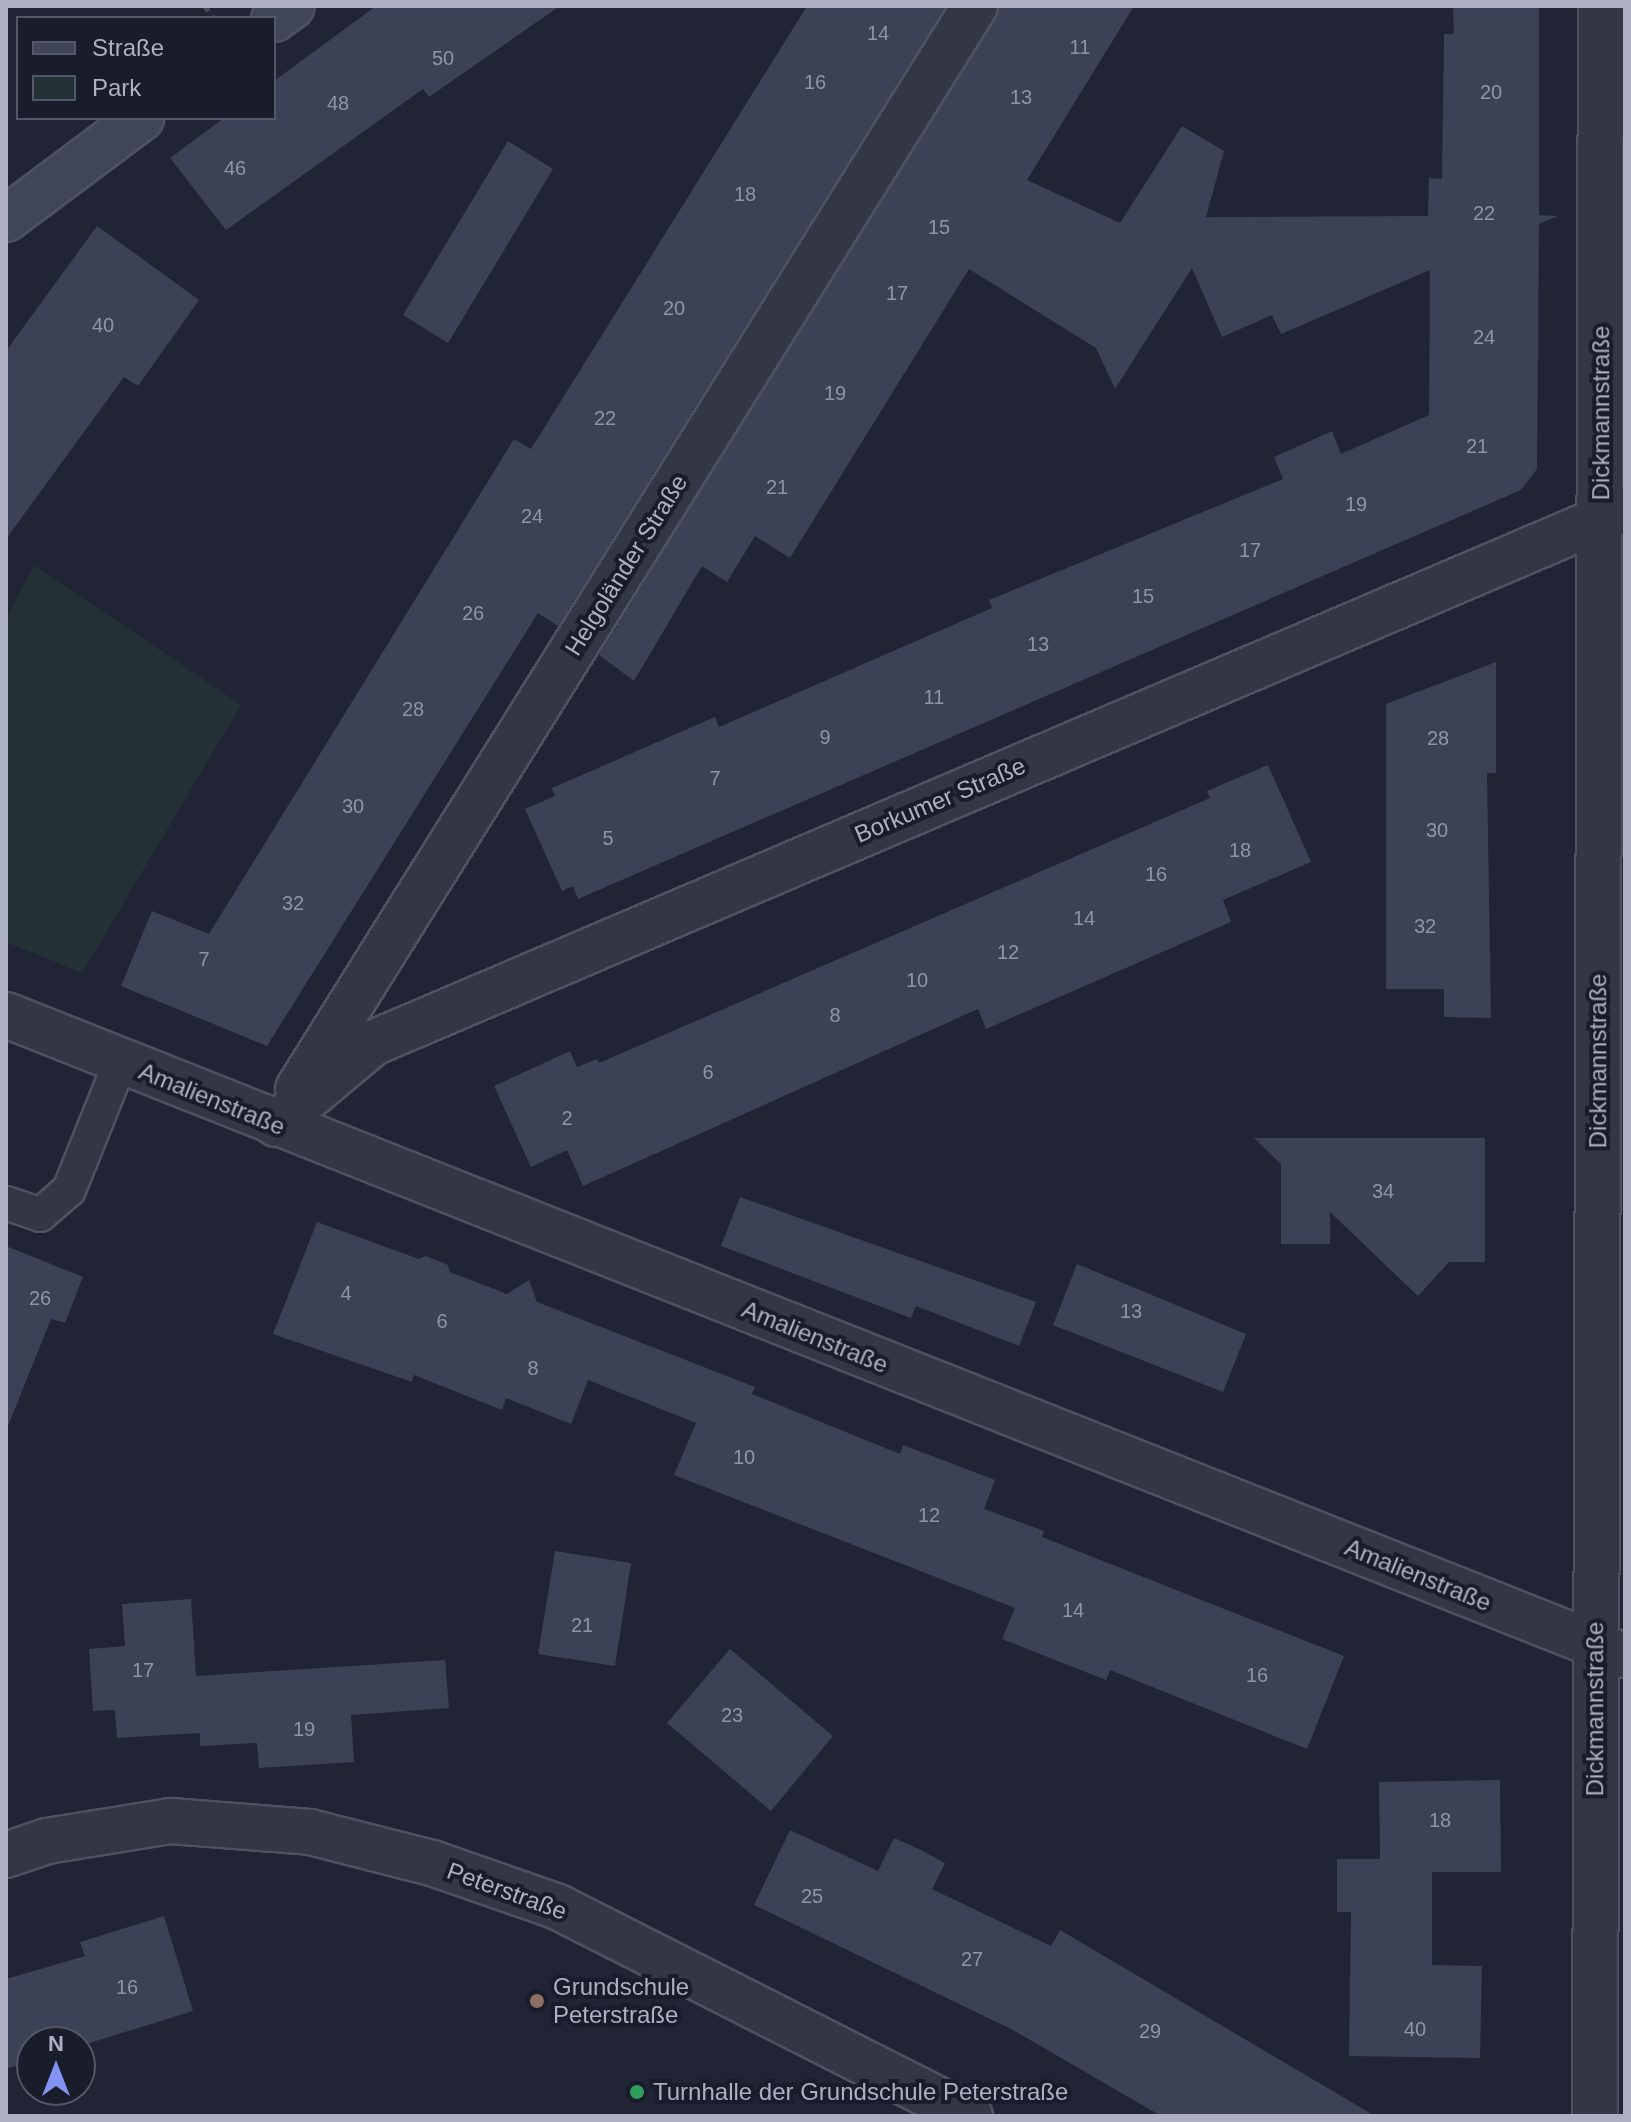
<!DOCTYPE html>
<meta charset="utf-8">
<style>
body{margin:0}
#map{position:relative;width:1631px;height:2122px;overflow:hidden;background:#202435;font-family:Helvetica,sans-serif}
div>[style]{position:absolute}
.green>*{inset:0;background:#233137}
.building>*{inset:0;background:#3c4155}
.path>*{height:5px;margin-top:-2.5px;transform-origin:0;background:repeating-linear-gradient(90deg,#3f4c53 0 6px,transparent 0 12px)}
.roads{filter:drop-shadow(2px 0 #4e5160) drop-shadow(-2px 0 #4e5160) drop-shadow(0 2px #4e5160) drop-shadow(0 -2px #4e5160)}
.lane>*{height:32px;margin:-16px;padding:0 16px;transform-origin:16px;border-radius:16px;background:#333645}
.street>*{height:44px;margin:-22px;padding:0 22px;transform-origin:22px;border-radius:22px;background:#333645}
.secondary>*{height:44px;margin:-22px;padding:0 22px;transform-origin:22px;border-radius:22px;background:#414558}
.dots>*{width:22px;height:22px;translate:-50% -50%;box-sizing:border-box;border:4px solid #191c2a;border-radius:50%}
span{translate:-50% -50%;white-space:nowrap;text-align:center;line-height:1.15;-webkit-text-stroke:8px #191c2a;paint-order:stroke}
.number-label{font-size:20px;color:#9194a7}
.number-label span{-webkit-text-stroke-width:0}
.street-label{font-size:24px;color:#adb0c2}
.poi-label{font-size:24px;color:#adb0c2}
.left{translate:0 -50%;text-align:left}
.frame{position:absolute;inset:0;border:8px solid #adb0c2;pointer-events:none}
.legend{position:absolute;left:16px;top:16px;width:260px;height:104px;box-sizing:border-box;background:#191c2a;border:2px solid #545767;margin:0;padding:10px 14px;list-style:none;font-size:24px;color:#adb0c2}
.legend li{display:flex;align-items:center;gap:16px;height:40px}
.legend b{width:40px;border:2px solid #545767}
.north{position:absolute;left:16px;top:2026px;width:80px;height:80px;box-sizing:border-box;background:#191c2a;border:2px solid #545767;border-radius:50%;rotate:0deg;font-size:22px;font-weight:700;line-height:32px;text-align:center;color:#adb0c2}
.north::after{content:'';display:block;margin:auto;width:28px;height:36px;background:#8294f3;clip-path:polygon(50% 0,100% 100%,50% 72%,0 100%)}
</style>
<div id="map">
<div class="green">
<div style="clip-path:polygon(34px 565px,241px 705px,82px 973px,6px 942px,6px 618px)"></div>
</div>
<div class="building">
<div style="clip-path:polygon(376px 6px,560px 6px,429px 97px,423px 89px,226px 230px,170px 158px,224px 118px,274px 118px,274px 81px)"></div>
<div style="clip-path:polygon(807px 6px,946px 6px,558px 626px,538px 613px,267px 1046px,121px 986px,152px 911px,209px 934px,514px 439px,531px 449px)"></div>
<div style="clip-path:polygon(1000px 6px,1134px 6px,1027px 180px,1120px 223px,1182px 126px,1224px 151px,1206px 217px,1428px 216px,1429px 178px,1442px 179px,1444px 34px,1454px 34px,1453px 6px,1539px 6px,1539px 215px,1558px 216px,1539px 224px,1537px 469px,1521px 490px,578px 899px,573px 886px,562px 891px,525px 809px,555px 796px,552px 788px,715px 717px,719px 727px,992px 608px,989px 600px,1283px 479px,1274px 457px,1332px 431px,1341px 454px,1429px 415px,1430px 270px,1281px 334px,1272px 315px,1222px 337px,1192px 268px,1115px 389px,1096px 348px,969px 269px,790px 558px,755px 536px,727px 582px,702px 566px,634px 681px,599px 655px)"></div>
<div style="clip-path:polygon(508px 141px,553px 169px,448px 343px,403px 315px)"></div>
<div style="clip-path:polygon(97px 226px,199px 300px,138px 386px,124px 377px,6px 539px,6px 351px)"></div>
<div style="clip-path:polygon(1496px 662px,1496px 773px,1487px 773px,1491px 1018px,1444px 1017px,1444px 989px,1386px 989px,1386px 704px)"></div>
<div style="clip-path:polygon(1268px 765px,1311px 862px,1223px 900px,1231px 922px,986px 1029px,978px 1009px,583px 1186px,567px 1150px,531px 1167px,494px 1086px,570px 1051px,577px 1067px,597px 1059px,599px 1063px,1210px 798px,1207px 791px)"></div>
<div style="clip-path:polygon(1254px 1138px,1485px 1138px,1485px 1262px,1449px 1262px,1418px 1296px,1330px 1212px,1330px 1244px,1281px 1244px,1281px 1164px)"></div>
<div style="clip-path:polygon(740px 1197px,1036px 1302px,1019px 1346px,916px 1306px,911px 1318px,721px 1246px)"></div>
<div style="clip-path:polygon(317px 1222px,419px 1259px,426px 1256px,448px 1265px,450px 1272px,507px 1294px,529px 1280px,537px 1302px,755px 1387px,752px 1394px,900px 1454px,903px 1445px,995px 1480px,984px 1509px,1044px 1531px,1042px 1537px,1344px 1656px,1307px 1749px,1110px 1670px,1106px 1680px,1002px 1639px,1015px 1608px,674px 1475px,696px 1423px,588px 1380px,571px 1424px,506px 1398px,502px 1410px,414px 1375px,412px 1382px,273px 1334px)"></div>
<div style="clip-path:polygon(6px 1246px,83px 1277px,65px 1323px,51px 1319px,8px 1426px)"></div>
<div style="clip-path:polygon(1077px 1264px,1246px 1334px,1223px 1392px,1053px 1325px)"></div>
<div style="clip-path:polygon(555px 1551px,631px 1563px,615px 1666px,538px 1654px)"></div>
<div style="clip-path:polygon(191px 1599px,196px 1676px,445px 1660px,449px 1708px,351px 1715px,354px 1762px,259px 1768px,257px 1743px,200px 1746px,200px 1733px,117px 1738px,115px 1710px,93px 1711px,89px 1649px,125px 1646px,122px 1604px)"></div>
<div style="clip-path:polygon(730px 1649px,833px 1736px,771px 1811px,667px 1723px)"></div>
<div style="clip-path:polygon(1500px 1780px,1501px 1872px,1432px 1872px,1432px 1965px,1482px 1966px,1480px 2058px,1349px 2056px,1351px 1912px,1337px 1912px,1337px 1859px,1380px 1859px,1379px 1782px)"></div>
<div style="clip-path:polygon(790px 1830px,878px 1871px,894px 1838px,921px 1850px,945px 1863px,932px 1889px,1051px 1946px,1060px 1930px,1375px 2116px,1161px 2116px,1013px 2030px,754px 1905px)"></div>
<div style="clip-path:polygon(164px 1916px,193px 2011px,80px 2046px,32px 2042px,32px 2061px,6px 2069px,6px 1979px,85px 1956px,80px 1942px)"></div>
</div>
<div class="path">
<div style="left:205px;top:6px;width:15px;rotate:53deg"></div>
</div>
<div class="roads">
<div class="lane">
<div style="left:6px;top:1203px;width:36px;rotate:19deg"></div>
<div style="left:40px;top:1215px;width:38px;rotate:-41deg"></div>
<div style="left:69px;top:1190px;width:137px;rotate:-68.1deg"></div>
</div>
<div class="street">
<div style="left:6px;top:1015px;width:1738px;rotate:21.61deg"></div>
<div style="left:298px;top:1089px;width:1277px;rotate:-57.99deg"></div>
<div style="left:276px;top:1124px;width:126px;rotate:-39.9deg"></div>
<div style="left:373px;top:1043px;width:1361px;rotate:-23.1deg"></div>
<div style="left:6px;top:1855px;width:43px;rotate:-18.9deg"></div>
<div style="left:47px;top:1841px;width:126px;rotate:-9.2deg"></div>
<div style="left:171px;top:1821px;width:139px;rotate:4.5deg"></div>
<div style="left:310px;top:1832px;width:126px;rotate:14.3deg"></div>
<div style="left:432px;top:1863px;width:133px;rotate:19.2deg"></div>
<div style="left:558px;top:1907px;width:462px;rotate:26.9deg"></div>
<div style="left:1595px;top:2116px;width:2110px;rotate:-89.84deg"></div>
</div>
<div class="secondary">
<div style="left:274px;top:19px;width:22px;rotate:-36deg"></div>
<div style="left:6px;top:219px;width:169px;rotate:-36.8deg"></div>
</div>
</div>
<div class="dots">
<div style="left:537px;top:2001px;background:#8d6e63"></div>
<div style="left:637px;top:2092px;background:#2e9e5b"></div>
</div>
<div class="number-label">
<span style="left:878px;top:33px">14</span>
<span style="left:1080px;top:47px">11</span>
<span style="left:443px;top:58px">50</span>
<span style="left:815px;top:82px">16</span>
<span style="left:1491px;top:92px">20</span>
<span style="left:1021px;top:97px">13</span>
<span style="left:338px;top:103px">48</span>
<span style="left:235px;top:168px">46</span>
<span style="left:745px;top:194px">18</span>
<span style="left:1484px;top:213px">22</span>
<span style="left:939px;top:227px">15</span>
<span style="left:897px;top:293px">17</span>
<span style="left:674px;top:308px">20</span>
<span style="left:103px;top:325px">40</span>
<span style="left:1484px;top:337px">24</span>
<span style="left:835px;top:393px">19</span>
<span style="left:605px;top:418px">22</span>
<span style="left:1477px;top:446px">21</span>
<span style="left:777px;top:487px">21</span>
<span style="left:1356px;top:504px">19</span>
<span style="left:532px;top:516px">24</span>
<span style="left:1250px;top:550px">17</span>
<span style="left:1143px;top:596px">15</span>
<span style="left:473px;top:613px">26</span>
<span style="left:1038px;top:644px">13</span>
<span style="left:934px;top:697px">11</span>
<span style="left:413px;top:709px">28</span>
<span style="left:825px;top:737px">9</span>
<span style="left:1438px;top:738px">28</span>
<span style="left:715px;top:778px">7</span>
<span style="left:353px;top:806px">30</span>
<span style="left:1437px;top:830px">30</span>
<span style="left:608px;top:838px">5</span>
<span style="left:1240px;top:850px">18</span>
<span style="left:1156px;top:874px">16</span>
<span style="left:293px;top:903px">32</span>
<span style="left:1084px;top:918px">14</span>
<span style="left:1425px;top:926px">32</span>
<span style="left:1008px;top:952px">12</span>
<span style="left:204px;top:959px">7</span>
<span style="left:917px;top:980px">10</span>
<span style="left:835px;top:1015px">8</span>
<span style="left:708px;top:1072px">6</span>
<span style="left:567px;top:1118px">2</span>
<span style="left:1383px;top:1191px">34</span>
<span style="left:346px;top:1293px">4</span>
<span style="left:40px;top:1298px">26</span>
<span style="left:1131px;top:1311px">13</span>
<span style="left:442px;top:1321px">6</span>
<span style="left:533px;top:1368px">8</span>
<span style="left:744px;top:1457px">10</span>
<span style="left:929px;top:1515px">12</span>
<span style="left:1073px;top:1610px">14</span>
<span style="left:582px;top:1625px">21</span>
<span style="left:143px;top:1670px">17</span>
<span style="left:1257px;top:1675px">16</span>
<span style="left:732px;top:1715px">23</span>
<span style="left:304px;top:1729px">19</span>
<span style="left:1440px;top:1820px">18</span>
<span style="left:812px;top:1896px">25</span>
<span style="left:972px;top:1959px">27</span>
<span style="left:127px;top:1987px">16</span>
<span style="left:1415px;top:2029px">40</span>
<span style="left:1150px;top:2031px">29</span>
</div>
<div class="street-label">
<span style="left:1601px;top:413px;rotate:-90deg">Dickmannstraße</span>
<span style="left:626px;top:565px;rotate:-58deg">Helgoländer Straße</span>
<span style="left:940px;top:800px;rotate:-23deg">Borkumer Straße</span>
<span style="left:1598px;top:1061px;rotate:-90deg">Dickmannstraße</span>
<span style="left:212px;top:1099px;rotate:22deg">Amalienstraße</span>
<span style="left:815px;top:1337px;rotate:22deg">Amalienstraße</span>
<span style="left:1418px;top:1575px;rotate:22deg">Amalienstraße</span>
<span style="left:1595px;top:1709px;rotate:-90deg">Dickmannstraße</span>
<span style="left:507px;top:1891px;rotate:20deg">Peterstraße</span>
</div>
<div class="poi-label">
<span class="left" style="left:553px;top:2001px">Grundschule<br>Peterstraße</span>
<span class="left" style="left:653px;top:2092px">Turnhalle der Grundschule Peterstraße</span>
</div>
<div class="frame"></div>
<ul class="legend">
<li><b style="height:10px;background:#414558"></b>Straße</li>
<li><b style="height:22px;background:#233137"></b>Park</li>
</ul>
<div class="north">N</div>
</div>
